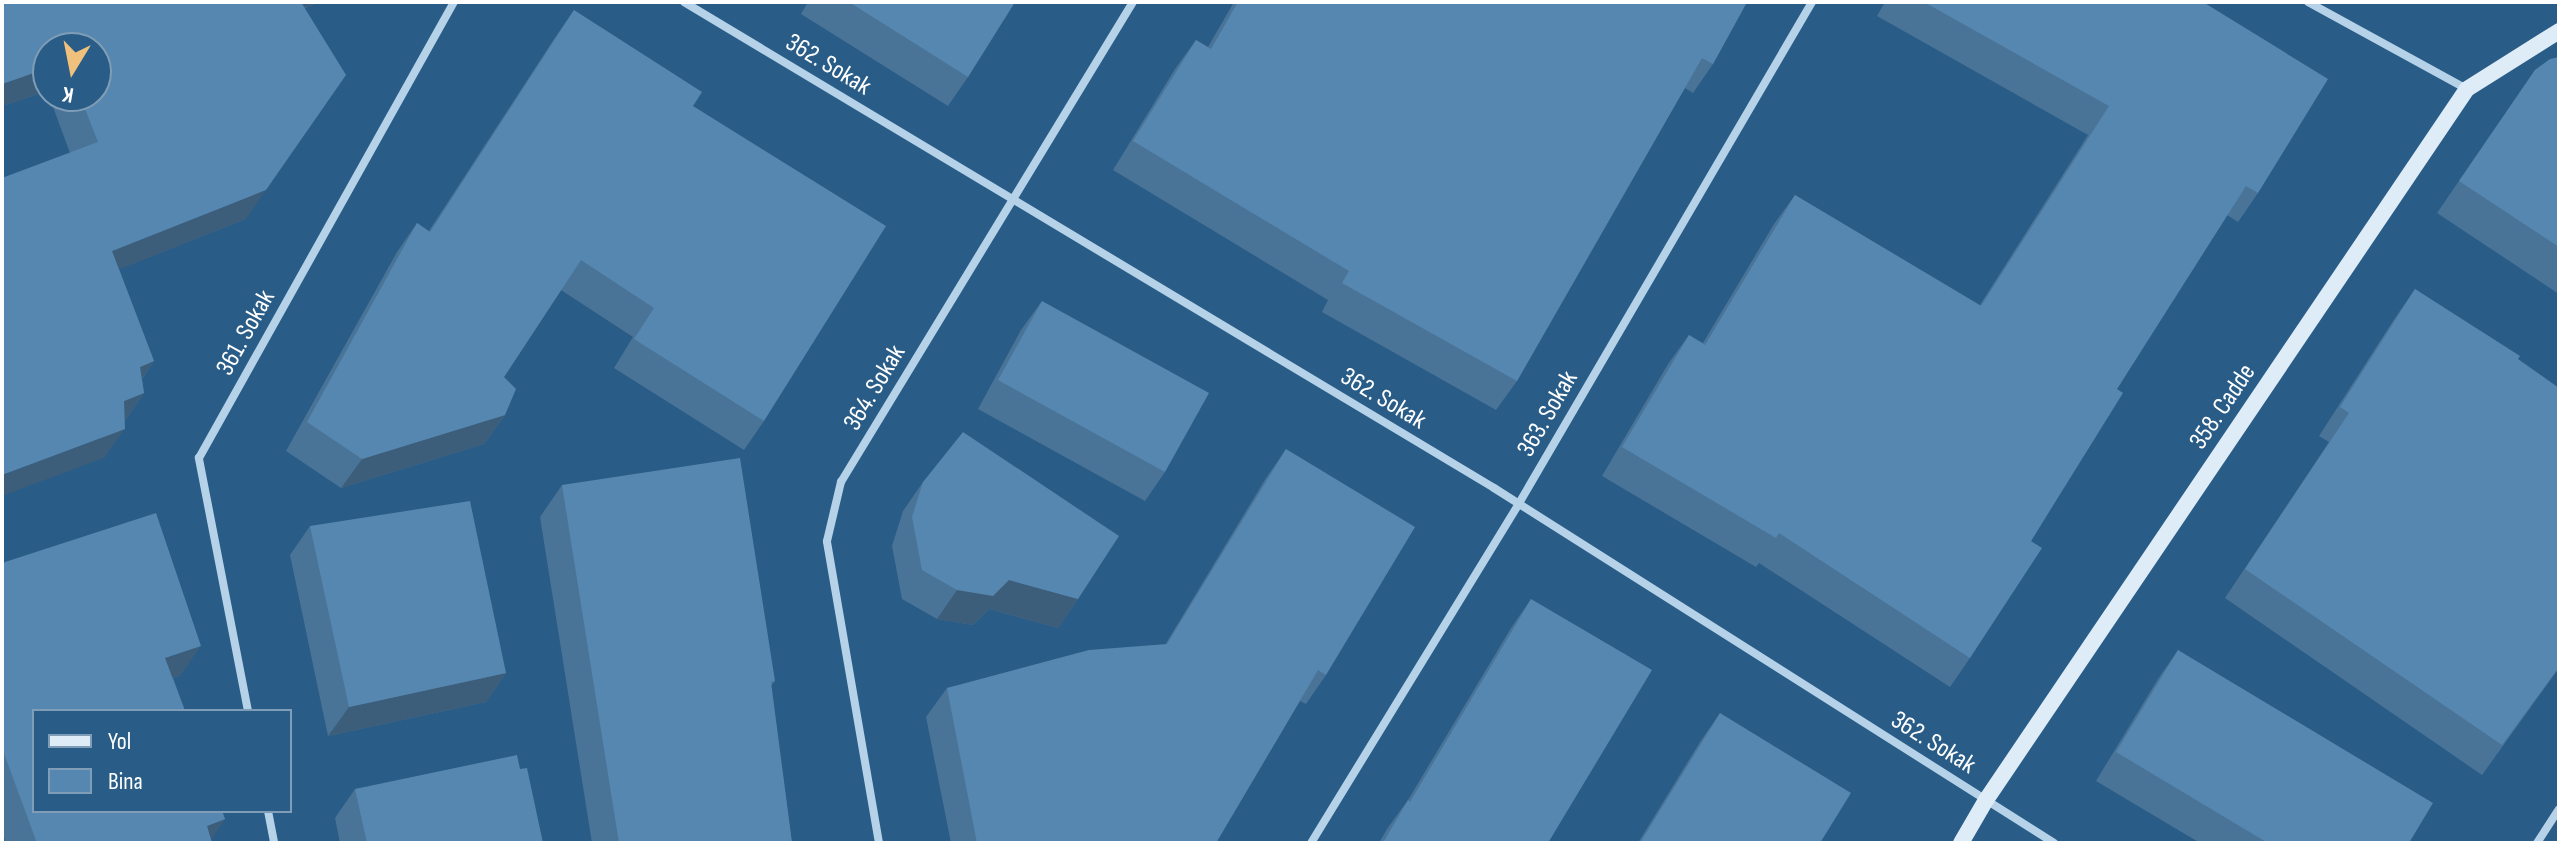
<!DOCTYPE html>
<style>
body{margin:0}
#map{position:relative;width:2561px;height:845px;overflow:hidden;background:#295c86;font-family:"Sofia Sans Condensed",sans-serif}
div>[style]{position:absolute}
.street>*{height:8px;margin:-4px;padding:0 4px;transform-origin:4px;border-radius:4px;background:#b5d2e8}
.secondary>*{height:16px;margin:-8px;padding:0 8px;transform-origin:8px;border-radius:8px;background:#deecf7}
.wall>*{inset:0;background:#4a7497}
.shaded-wall>*{inset:0;background:#3c5e7b}
.building>*{inset:0;background:#5687b0}
span{translate:-50% -50%;white-space:nowrap;text-align:center;line-height:1.15;-webkit-text-stroke:6px #295c86;paint-order:stroke}
.street-label{font-size:26px;color:#fff}
.frame{position:absolute;inset:0;border:4px solid #fff;pointer-events:none}
.legend{position:absolute;left:32px;top:709px;width:260px;height:104px;box-sizing:border-box;background:#295c86;border:2px solid #7f9db6;margin:0;padding:10px 14px;list-style:none;font-size:24px;color:#fff}
.legend li{display:flex;align-items:center;gap:16px;height:40px}
.legend b{width:40px;border:2px solid #7f9db6}
.north{position:absolute;left:32px;top:32px;width:80px;height:80px;box-sizing:border-box;background:#295c86;border:2px solid #7f9db6;border-radius:50%;rotate:190deg;font-size:22px;font-weight:700;line-height:32px;text-align:center;color:#fff}
.north::after{content:'';display:block;margin:auto;width:28px;height:36px;background:#efc17c;clip-path:polygon(50% 0,100% 100%,50% 72%,0 100%)}
</style>
<div id="map">
<div class="street">
<div style="left:684px;top:2px;width:945px;rotate:30.96deg"></div>
<div style="left:1494px;top:488px;width:663px;rotate:32.37deg"></div>
<div style="left:2308px;top:2px;width:181px;rotate:28.7deg"></div>
<div style="left:248px;top:711px;width:258px;rotate:-101deg"></div>
<div style="left:199px;top:458px;width:522px;rotate:-60.79deg"></div>
<div style="left:268px;top:811px;width:33px;rotate:79deg"></div>
<div style="left:879px;top:843px;width:306px;rotate:-99.8deg"></div>
<div style="left:827px;top:541px;width:61px;rotate:-76.7deg"></div>
<div style="left:841px;top:482px;width:562px;rotate:-58.69deg"></div>
<div style="left:1311px;top:843px;width:396px;rotate:-58.5deg"></div>
<div style="left:1518px;top:505px;width:583px;rotate:-59.69deg"></div>
<div style="left:2537px;top:843px;width:40px;rotate:-57.1deg"></div>
</div>
<div class="secondary">
<div style="left:1961px;top:843px;width:50px;rotate:-59.8deg"></div>
<div style="left:1986px;top:800px;width:858px;rotate:-55.92deg"></div>
<div style="left:2467px;top:89px;width:109px;rotate:-32.2deg"></div>
</div>
<div class="wall">
<div style="clip-path:polygon(2px 2px,320px 2px,305px 8px,246px 219px,119px 269px,154px 361px,142px 379px,144px 393px,124px 422px,104px 458px,70px 153px,49px 96px,96px 96px,96px 48px,48px 48px,48px 94px,47px 91px,2px 106px)"></div>
<div style="clip-path:polygon(808px 2px,1015px 2px,968px 77px,948px 106px,801px 14px)"></div>
<div style="clip-path:polygon(1234px 2px,1747px 2px,1713px 64px,1693px 93px,1685px 88px,1517px 381px,1496px 410px,1322px 312px,1328px 300px,1113px 170px,1175px 69px,1196px 40px,1208px 47px)"></div>
<div style="clip-path:polygon(1885px 2px,2203px 2px,2258px 193px,2238px 222px,2227px 215px,2117px 389px,2031px 541px,1970px 658px,1950px 687px,1759px 563px,1756px 567px,1602px 476px,1668px 364px,1689px 335px,1703px 343px,1774px 224px,1795px 195px,1980px 305px,2088px 135px,1877px 16px)"></div>
<div style="clip-path:polygon(574px 10px,693px 106px,764px 421px,744px 450px,614px 368px,633px 337px,561px 290px,504px 377px,505px 415px,484px 444px,341px 488px,286px 451px,397px 252px,417px 223px,429px 231px,554px 39px)"></div>
<div style="clip-path:polygon(2559px 57px,2559px 294px,2437px 213px,2535px 70px)"></div>
<div style="clip-path:polygon(2415px 289px,2518px 359px,2559px 668px,2482px 775px,2225px 598px,2329px 442px,2319px 436px,2395px 318px)"></div>
<div style="clip-path:polygon(1042px 301px,1165px 472px,1145px 501px,978px 409px,1021px 330px)"></div>
<div style="clip-path:polygon(1286px 449px,1326px 675px,1306px 704px,1300px 701px,1216px 843px,951px 843px,926px 717px,947px 688px,1165px 645px,1266px 478px)"></div>
<div style="clip-path:polygon(923px 482px,1078px 599px,1058px 628px,989px 609px,973px 625px,937px 619px,902px 599px,892px 546px,903px 511px)"></div>
<div style="clip-path:polygon(562px 485px,775px 681px,771px 686px,792px 843px,592px 843px,540px 517px)"></div>
<div style="clip-path:polygon(310px 526px,506px 673px,486px 702px,328px 736px,290px 555px)"></div>
<div style="clip-path:polygon(2px 563px,181px 675px,173px 678px,225px 819px,211px 839px,212px 843px,6px 843px,2px 832px)"></div>
<div style="clip-path:polygon(1531px 599px,1548px 843px,1379px 843px,1387px 829px,1408px 800px,1511px 628px)"></div>
<div style="clip-path:polygon(2178px 650px,2409px 843px,2200px 843px,2096px 781px,2158px 679px)"></div>
<div style="clip-path:polygon(1720px 713px,1820px 843px,1638px 843px,1700px 742px)"></div>
<div style="clip-path:polygon(520px 769px,543px 843px,340px 843px,335px 818px,355px 789px)"></div>
</div>
<div class="shaded-wall">
<div style="clip-path:polygon(286px 2px,320px 2px,274px 19px)"></div>
<div style="clip-path:polygon(48px 68px,48px 89px,47px 91px,2px 106px,2px 84px)"></div>
<div style="clip-path:polygon(266px 190px,246px 219px,92px 280px,112px 251px)"></div>
<div style="clip-path:polygon(154px 361px,134px 390px,140px 367px)"></div>
<div style="clip-path:polygon(144px 393px,124px 422px,124px 401px)"></div>
<div style="clip-path:polygon(505px 415px,484px 444px,341px 488px,362px 459px)"></div>
<div style="clip-path:polygon(125px 429px,104px 458px,2px 496px,2px 475px)"></div>
<div style="clip-path:polygon(1009px 580px,1078px 599px,1058px 628px,989px 609px,973px 625px,937px 619px,957px 590px)"></div>
<div style="clip-path:polygon(201px 646px,181px 675px,145px 687px,165px 658px)"></div>
<div style="clip-path:polygon(506px 673px,486px 702px,328px 736px,349px 707px)"></div>
<div style="clip-path:polygon(225px 819px,209px 843px,207px 826px)"></div>
</div>
<div class="building">
<div style="clip-path:polygon(2px 2px,301px 2px,346px 75px,266px 190px,112px 251px,154px 361px,140px 367px,144px 393px,124px 401px,125px 429px,2px 475px,2px 178px,98px 142px,80px 96px,96px 96px,96px 48px,48px 48px,48px 68px,2px 84px)"></div>
<div style="clip-path:polygon(849px 2px,1015px 2px,968px 77px)"></div>
<div style="clip-path:polygon(1238px 2px,1747px 2px,1713px 64px,1702px 58px,1517px 381px,1342px 283px,1349px 271px,1133px 141px,1196px 40px,1211px 49px)"></div>
<div style="clip-path:polygon(1924px 2px,2203px 2px,2328px 79px,2258px 193px,2246px 186px,2117px 389px,2123px 393px,2031px 541px,2042px 548px,1970px 658px,1779px 533px,1776px 538px,1622px 447px,1689px 335px,1705px 345px,1795px 195px,1981px 306px,2109px 106px)"></div>
<div style="clip-path:polygon(574px 10px,702px 92px,693px 106px,886px 226px,764px 421px,634px 339px,654px 308px,581px 260px,504px 377px,516px 389px,505px 415px,362px 459px,307px 422px,417px 223px,430px 232px)"></div>
<div style="clip-path:polygon(2559px 57px,2559px 247px,2459px 181px,2535px 70px,2550px 59px)"></div>
<div style="clip-path:polygon(2415px 289px,2520px 356px,2518px 359px,2559px 388px,2559px 667px,2502px 745px,2245px 569px,2349px 413px,2340px 407px)"></div>
<div style="clip-path:polygon(1042px 301px,1209px 393px,1165px 472px,998px 380px)"></div>
<div style="clip-path:polygon(963px 432px,1119px 536px,1078px 599px,1009px 580px,993px 596px,957px 590px,922px 570px,912px 517px,923px 482px)"></div>
<div style="clip-path:polygon(1286px 449px,1415px 527px,1326px 675px,1318px 670px,1216px 843px,977px 843px,947px 688px,1089px 650px,1167px 644px)"></div>
<div style="clip-path:polygon(740px 458px,775px 681px,771px 682px,792px 843px,619px 843px,562px 485px)"></div>
<div style="clip-path:polygon(470px 501px,506px 673px,349px 707px,310px 526px)"></div>
<div style="clip-path:polygon(156px 513px,201px 646px,165px 658px,185px 711px,34px 711px,34px 811px,222px 811px,225px 819px,207px 826px,212px 843px,37px 843px,2px 748px,2px 563px)"></div>
<div style="clip-path:polygon(1531px 599px,1652px 670px,1548px 843px,1383px 843px,1408px 800px,1410px 802px)"></div>
<div style="clip-path:polygon(2178px 650px,2433px 803px,2409px 843px,2268px 843px,2116px 752px)"></div>
<div style="clip-path:polygon(1720px 713px,1851px 793px,1820px 843px,1640px 843px)"></div>
<div style="clip-path:polygon(517px 755px,520px 769px,527px 768px,543px 843px,367px 843px,355px 789px)"></div>
</div>
<div class="street-label">
<span style="left:828px;top:65px;rotate:31deg">362. Sokak</span>
<span style="left:246px;top:333px;rotate:-61deg">361. Sokak</span>
<span style="left:875px;top:388px;rotate:-59deg">364. Sokak</span>
<span style="left:1383px;top:399px;rotate:31deg">362. Sokak</span>
<span style="left:2223px;top:407px;rotate:-56deg">358. Cadde</span>
<span style="left:1548px;top:414px;rotate:-60deg">363. Sokak</span>
<span style="left:1933px;top:743px;rotate:32deg">362. Sokak</span>
</div>
<div class="frame"></div>
<ul class="legend">
<li><b style="height:10px;background:#deecf7"></b>Yol</li>
<li><b style="height:22px;background:#5687b0"></b>Bina</li>
</ul>
<div class="north">K</div>
</div>
